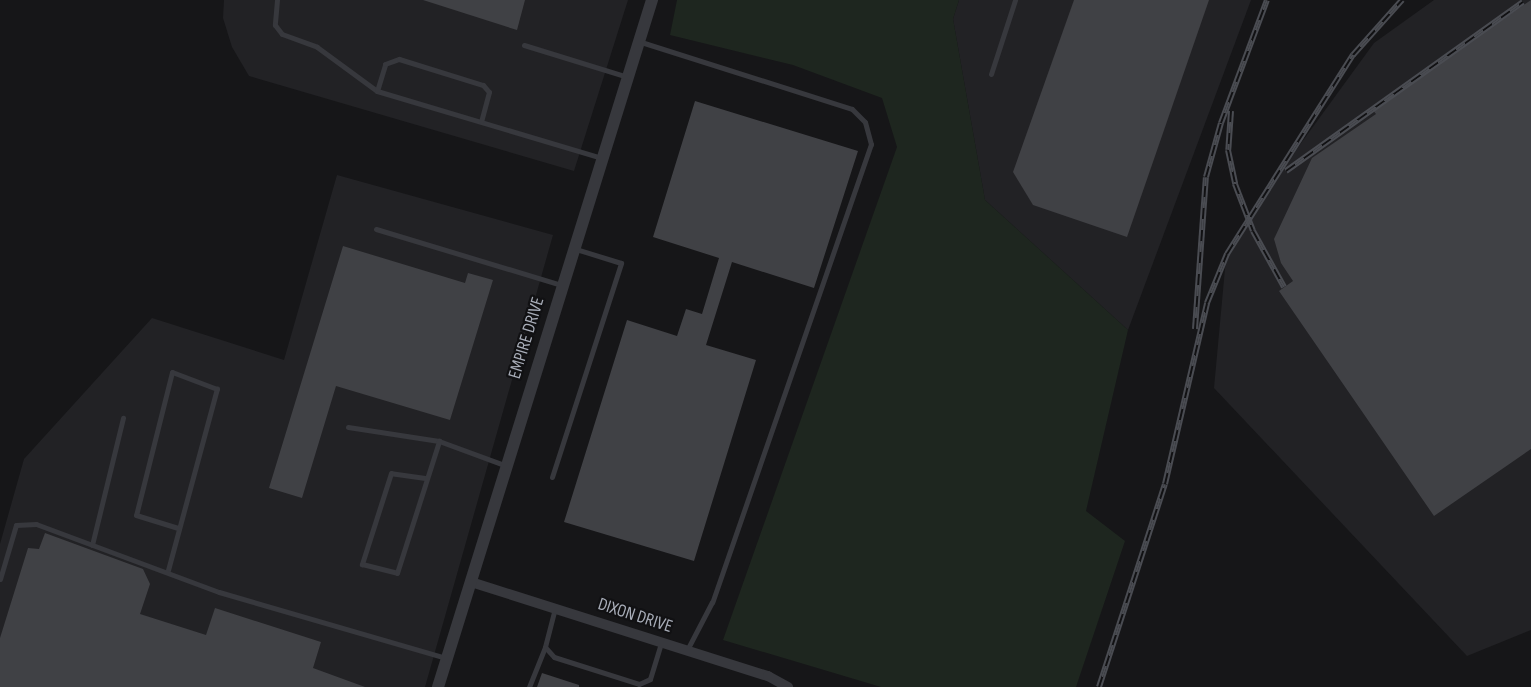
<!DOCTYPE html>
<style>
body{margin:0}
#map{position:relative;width:1531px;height:687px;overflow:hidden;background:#161618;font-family:"Sofia Sans Condensed",sans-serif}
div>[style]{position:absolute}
.built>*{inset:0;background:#222225}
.green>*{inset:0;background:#1e261f}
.building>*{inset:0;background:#404145}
.service>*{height:5px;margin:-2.5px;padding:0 2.5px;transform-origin:2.5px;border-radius:2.5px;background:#37383d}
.minor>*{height:10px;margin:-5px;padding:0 5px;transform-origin:5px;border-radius:5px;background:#37383d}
.tertiary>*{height:12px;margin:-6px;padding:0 6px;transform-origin:6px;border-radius:6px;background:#37383d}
.rail>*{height:6px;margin-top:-3px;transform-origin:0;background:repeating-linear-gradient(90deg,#111113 0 11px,#4a4c52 0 22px);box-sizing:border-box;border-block:2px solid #4a4c52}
span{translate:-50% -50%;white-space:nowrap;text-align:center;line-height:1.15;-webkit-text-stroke:4.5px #111113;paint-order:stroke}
.street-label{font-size:18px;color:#a8adb8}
</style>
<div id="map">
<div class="built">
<div style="clip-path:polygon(224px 0,628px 0,574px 171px,249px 76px,232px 47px,223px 18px)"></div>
<div style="clip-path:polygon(959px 0,1251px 0,1128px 330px,985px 200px,953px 19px)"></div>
<div style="clip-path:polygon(1434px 0,1531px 0,1531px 630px,1467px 656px,1214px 388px,1226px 258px,1299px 146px,1374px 43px)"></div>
<div style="clip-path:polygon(337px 175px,553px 235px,425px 687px,0 687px,0 544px,24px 459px,152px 318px,284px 360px)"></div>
</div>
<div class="green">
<div style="clip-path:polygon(677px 0,959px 0,953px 19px,985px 200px,1128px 330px,1086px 511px,1125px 541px,1076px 687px,881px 687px,723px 640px,897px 147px,882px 98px,793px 65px,670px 35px)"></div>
</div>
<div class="building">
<div style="clip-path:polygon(423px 0,525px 0,517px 30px)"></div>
<div style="clip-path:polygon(1074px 0,1209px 0,1127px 237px,1033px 205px,1013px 172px)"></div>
<div style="clip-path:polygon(1531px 0,1531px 449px,1434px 516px,1279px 291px,1293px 281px,1281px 263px,1274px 239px,1312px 158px,1376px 114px,1372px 109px)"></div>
<div style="clip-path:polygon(695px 101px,858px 151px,814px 288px,732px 262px,706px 345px,756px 360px,694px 561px,564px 522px,627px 320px,677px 336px,686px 309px,702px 314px,719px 258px,653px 237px)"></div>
<div style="clip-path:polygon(343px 246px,465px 283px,468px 273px,493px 280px,450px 420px,336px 386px,302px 498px,269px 488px)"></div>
<div style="clip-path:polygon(45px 533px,143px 569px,150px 584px,140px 614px,206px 635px,215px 608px,321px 642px,313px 668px,365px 687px,0 687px,0 638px,28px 548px,39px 549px)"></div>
<div style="clip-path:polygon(542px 673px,579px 685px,579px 687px,537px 687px)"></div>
</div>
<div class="service">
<div style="left:277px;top:0;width:25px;rotate:95deg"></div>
<div style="left:275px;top:25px;width:11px;rotate:52deg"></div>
<div style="left:282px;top:34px;width:37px;rotate:20deg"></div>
<div style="left:317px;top:47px;width:74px;rotate:36.3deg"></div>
<div style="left:377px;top:91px;width:235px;rotate:16.6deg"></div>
<div style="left:641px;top:42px;width:221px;rotate:17.6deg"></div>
<div style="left:852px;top:109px;width:18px;rotate:45deg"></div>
<div style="left:865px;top:122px;width:23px;rotate:75deg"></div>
<div style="left:871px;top:144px;width:485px;rotate:109.1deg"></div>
<div style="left:712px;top:602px;width:54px;rotate:117.5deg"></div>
<div style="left:524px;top:45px;width:109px;rotate:17.1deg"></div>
<div style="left:991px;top:74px;width:78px;rotate:-72deg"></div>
<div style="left:377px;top:91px;width:28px;rotate:-73deg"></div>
<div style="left:385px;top:64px;width:15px;rotate:-20deg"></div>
<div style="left:399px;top:59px;width:88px;rotate:17.2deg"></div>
<div style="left:483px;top:85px;width:9px;rotate:49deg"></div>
<div style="left:489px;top:92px;width:30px;rotate:105deg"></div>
<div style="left:376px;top:229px;width:194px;rotate:16.8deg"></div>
<div style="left:348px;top:427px;width:92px;rotate:8.7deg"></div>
<div style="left:439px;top:441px;width:72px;rotate:20.2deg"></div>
<div style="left:552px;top:477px;width:225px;rotate:-72.1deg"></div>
<div style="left:621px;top:263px;width:47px;rotate:-162.7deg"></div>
<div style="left:425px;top:478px;width:34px;rotate:-172deg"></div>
<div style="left:391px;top:473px;width:96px;rotate:107.7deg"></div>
<div style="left:362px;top:564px;width:36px;rotate:14deg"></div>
<div style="left:397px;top:573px;width:139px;rotate:-72.3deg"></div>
<div style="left:92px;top:545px;width:131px;rotate:-76.3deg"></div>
<div style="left:168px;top:570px;width:188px;rotate:-74.9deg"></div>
<div style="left:217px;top:389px;width:48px;rotate:-159.3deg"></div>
<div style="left:172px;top:372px;width:147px;rotate:104.1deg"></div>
<div style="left:136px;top:515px;width:44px;rotate:17.2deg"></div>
<div style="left:0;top:579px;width:56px;rotate:-73.5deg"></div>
<div style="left:16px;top:525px;width:20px;rotate:-3deg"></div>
<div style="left:36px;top:524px;width:195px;rotate:20.4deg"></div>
<div style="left:219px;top:592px;width:236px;rotate:16.2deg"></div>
<div style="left:555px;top:608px;width:40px;rotate:104.4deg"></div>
<div style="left:545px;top:647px;width:13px;rotate:48deg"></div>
<div style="left:554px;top:657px;width:89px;rotate:17.6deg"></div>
<div style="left:639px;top:684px;width:12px;rotate:-24deg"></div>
<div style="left:650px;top:679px;width:39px;rotate:-73deg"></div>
<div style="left:529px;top:687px;width:43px;rotate:-68.2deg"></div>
</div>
<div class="minor">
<div style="left:471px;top:582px;width:312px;rotate:17.6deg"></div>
<div style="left:768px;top:676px;width:23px;rotate:29deg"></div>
</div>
<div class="tertiary">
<div style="left:438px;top:687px;width:720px;rotate:-72.7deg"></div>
</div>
<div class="rail">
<div style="left:1231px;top:111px;width:39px;rotate:94deg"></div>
<div style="left:1228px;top:150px;width:35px;rotate:78deg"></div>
<div style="left:1235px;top:184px;width:50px;rotate:69deg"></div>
<div style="left:1253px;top:231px;width:64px;rotate:61deg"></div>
<div style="left:1286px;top:171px;width:291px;rotate:-35.5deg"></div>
<div style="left:1195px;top:329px;width:152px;rotate:-85.9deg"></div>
<div style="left:1206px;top:177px;width:56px;rotate:-74.5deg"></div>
<div style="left:1221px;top:123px;width:131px;rotate:-69.5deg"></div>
<div style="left:1099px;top:687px;width:213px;rotate:-72deg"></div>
<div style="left:1165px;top:484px;width:186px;rotate:-76.9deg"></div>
<div style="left:1207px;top:303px;width:53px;rotate:-67.8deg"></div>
<div style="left:1227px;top:254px;width:236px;rotate:-57.7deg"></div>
<div style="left:1353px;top:55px;width:74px;rotate:-48.3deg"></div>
</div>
<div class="street-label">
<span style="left:527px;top:338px;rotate:-73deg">EMPIRE DRIVE</span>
<span style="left:635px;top:616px;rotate:18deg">DIXON DRIVE</span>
</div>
</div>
